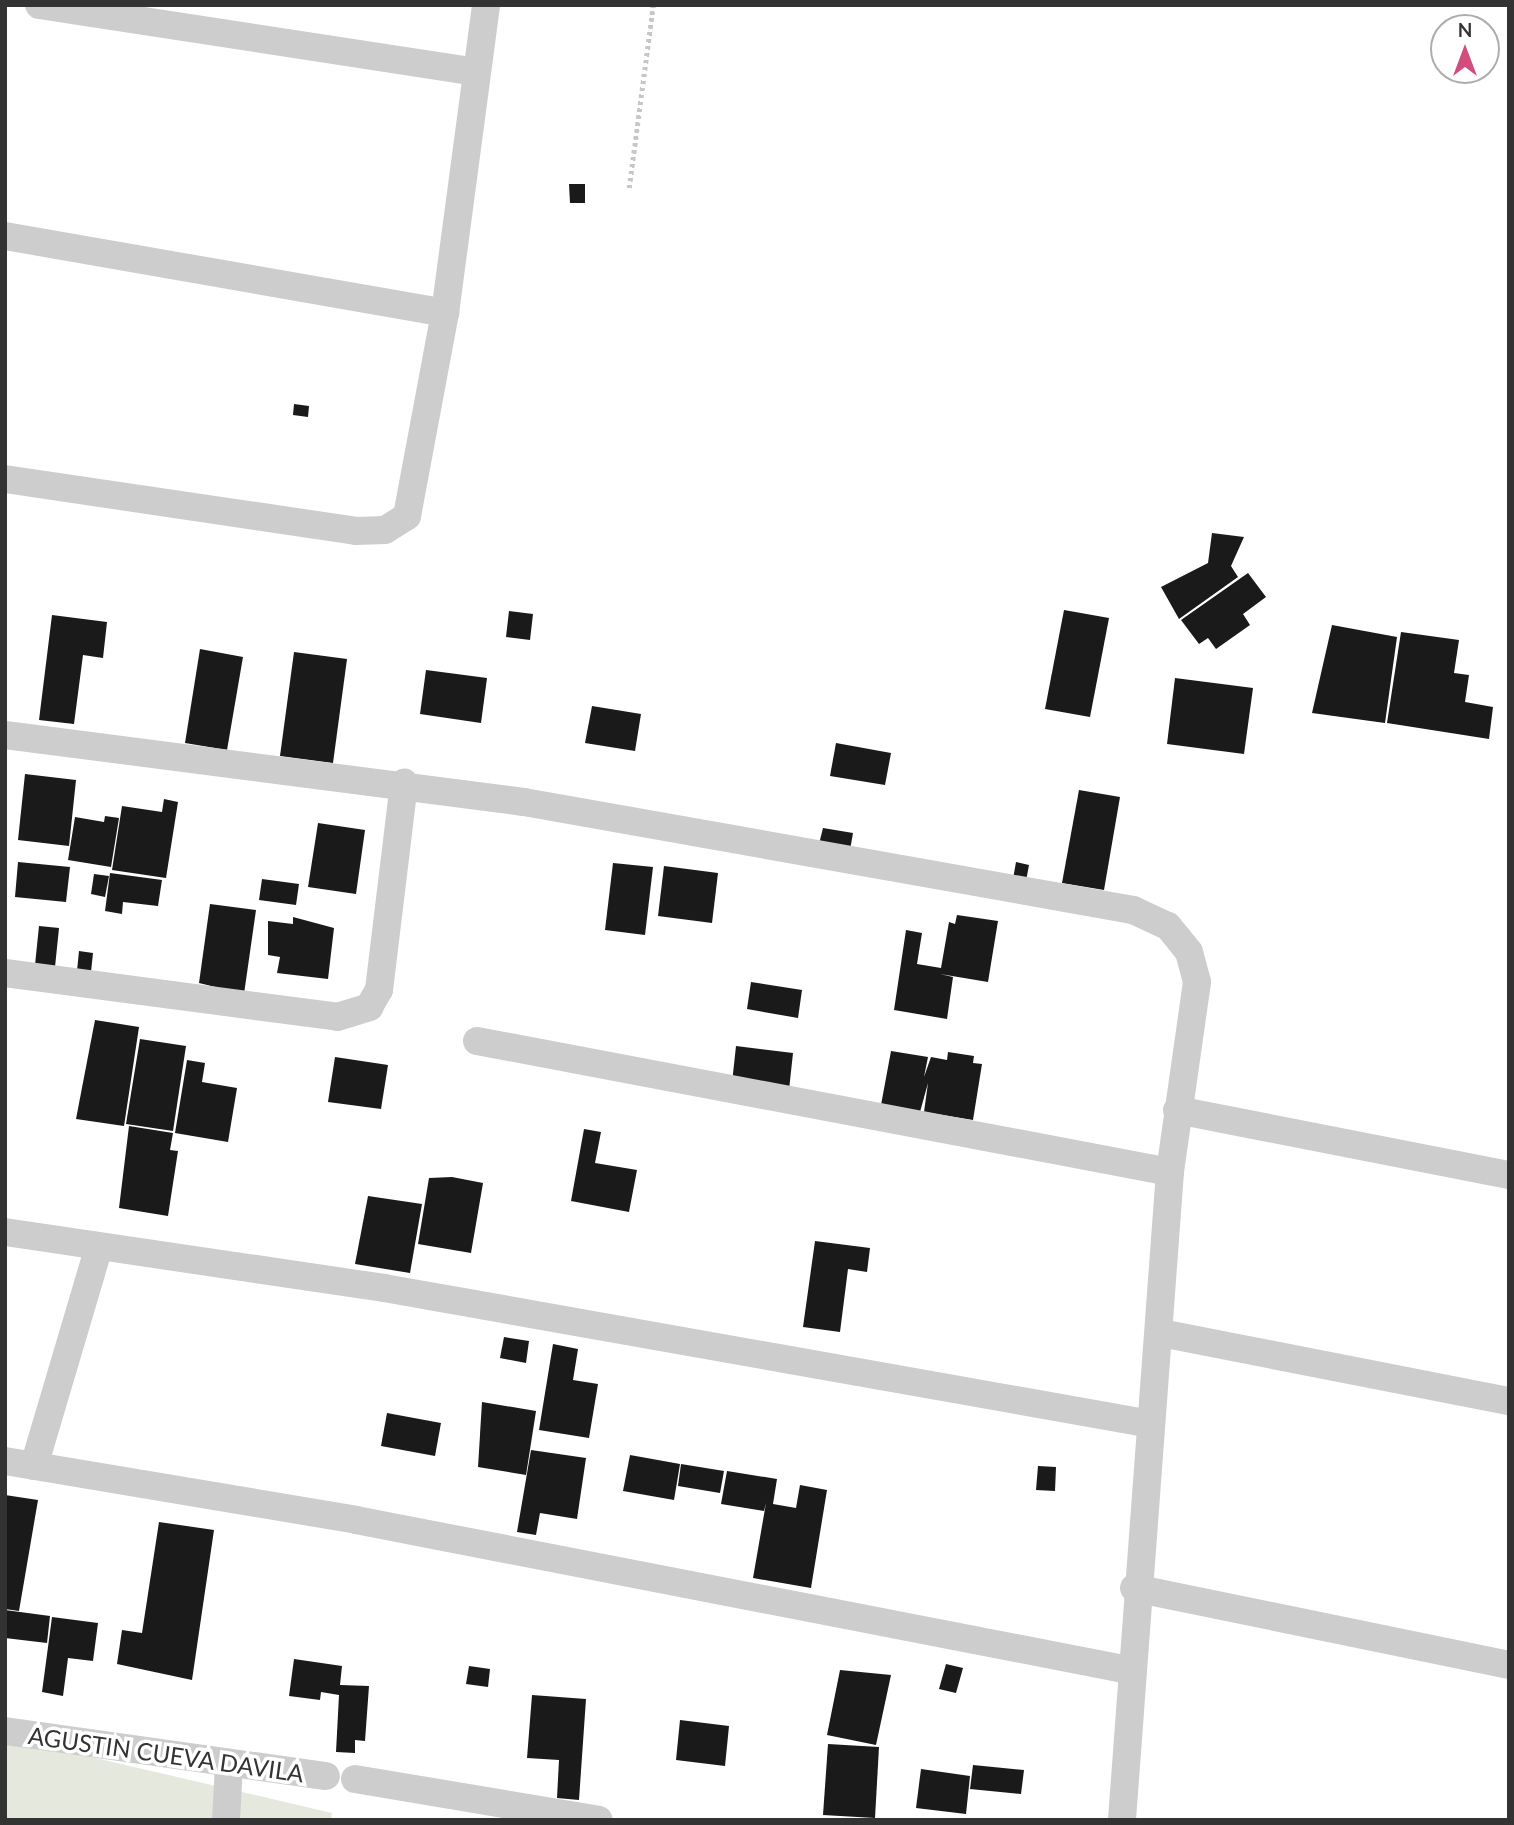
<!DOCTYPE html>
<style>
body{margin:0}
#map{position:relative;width:1514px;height:1825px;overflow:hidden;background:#fff;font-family:Lato,sans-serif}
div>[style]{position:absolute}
.green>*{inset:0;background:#e5e8dd}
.building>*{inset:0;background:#1a1a1a}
.path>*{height:4.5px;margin-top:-2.25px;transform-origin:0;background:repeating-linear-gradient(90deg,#c7c7c7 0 3.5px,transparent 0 7px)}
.street>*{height:28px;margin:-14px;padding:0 14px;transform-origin:14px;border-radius:14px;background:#cdcdcd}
span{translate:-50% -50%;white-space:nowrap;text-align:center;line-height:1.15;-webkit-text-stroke:7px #fff;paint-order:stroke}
.street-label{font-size:24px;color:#333}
.frame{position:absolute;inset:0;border:7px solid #333;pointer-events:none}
.north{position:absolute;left:1430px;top:14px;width:70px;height:70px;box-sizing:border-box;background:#fff;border:2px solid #adadad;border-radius:50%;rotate:0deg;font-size:19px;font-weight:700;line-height:28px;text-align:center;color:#333}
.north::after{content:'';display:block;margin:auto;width:24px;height:32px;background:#d24c7d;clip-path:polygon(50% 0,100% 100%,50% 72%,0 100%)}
</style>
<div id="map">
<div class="green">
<div style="clip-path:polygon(5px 1737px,332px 1813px,331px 1820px,5px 1820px)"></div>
</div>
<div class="building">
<div style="clip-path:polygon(569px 184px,585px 184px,585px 203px,570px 203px)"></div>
<div style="clip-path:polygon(294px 404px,309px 406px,308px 417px,293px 415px)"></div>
<div style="clip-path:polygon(1212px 533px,1244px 537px,1231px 566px,1238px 577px,1179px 619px,1161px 587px,1208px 563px)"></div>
<div style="clip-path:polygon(1248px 573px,1266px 597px,1243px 614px,1250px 625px,1216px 649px,1208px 638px,1199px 644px,1181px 620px)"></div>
<div style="clip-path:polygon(1064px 610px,1109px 618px,1090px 717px,1045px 709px)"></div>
<div style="clip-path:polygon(509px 611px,533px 614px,530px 640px,506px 637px)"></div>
<div style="clip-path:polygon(52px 615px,107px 622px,103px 658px,83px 655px,74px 724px,39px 720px)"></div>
<div style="clip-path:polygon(1332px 625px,1397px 637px,1385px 723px,1312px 713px)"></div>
<div style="clip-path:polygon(1401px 632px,1459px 640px,1454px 673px,1469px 675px,1465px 702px,1493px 707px,1489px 739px,1387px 723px)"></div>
<div style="clip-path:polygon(200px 649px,243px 657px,227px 750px,185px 743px)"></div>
<div style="clip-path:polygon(294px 652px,347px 659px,333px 763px,280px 756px)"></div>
<div style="clip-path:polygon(426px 670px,487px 678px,481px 723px,420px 714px)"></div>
<div style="clip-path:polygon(1175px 678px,1253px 688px,1244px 754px,1167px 744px)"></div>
<div style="clip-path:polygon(592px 706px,641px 714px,635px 751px,585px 743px)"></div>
<div style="clip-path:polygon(836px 743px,891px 753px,885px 785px,830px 776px)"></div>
<div style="clip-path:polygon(25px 774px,76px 780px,69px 846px,18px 840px)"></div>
<div style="clip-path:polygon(1079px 790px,1120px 797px,1104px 890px,1062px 883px)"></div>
<div style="clip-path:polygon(164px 799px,178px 802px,166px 878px,112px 870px,122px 806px,162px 812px)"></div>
<div style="clip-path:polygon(105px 816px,119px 818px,111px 867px,68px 860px,75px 817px,104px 822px)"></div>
<div style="clip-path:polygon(318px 823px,365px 830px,356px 894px,308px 887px)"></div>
<div style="clip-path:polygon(823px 828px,853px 833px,850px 850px,819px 844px)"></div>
<div style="clip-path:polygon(18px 862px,70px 867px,66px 902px,15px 897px)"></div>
<div style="clip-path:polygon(1016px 862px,1029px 865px,1026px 881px,1013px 879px)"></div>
<div style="clip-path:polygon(613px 863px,653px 867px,645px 935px,605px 930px)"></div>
<div style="clip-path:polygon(664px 866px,718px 873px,712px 923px,658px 916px)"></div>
<div style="clip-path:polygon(110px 873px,162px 880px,158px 906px,123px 902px,122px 914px,105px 911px)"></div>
<div style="clip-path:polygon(94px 874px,109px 876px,105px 897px,91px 894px)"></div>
<div style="clip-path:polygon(262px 879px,299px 884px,296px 905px,259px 900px)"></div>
<div style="clip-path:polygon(210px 904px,256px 910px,244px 994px,199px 983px)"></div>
<div style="clip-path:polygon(957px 915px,998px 921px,988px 982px,940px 974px,953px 977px,947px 1019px,894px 1010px,906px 930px,922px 933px,917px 964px,941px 968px,949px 922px,955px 924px)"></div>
<div style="clip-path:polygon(293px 917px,334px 928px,328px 979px,277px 973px,280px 957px,268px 955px,268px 921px,293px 924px)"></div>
<div style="clip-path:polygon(39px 926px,59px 928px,55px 967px,35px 965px)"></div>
<div style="clip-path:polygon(79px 951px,93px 953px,91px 972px,77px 971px)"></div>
<div style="clip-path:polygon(751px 982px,802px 990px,798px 1018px,747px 1009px)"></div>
<div style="clip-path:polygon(95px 1020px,139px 1027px,124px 1126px,76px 1119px)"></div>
<div style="clip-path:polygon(140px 1039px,186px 1046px,173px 1131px,126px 1124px)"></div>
<div style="clip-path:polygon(736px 1046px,793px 1053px,789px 1090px,732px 1083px)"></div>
<div style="clip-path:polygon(891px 1051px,928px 1057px,924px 1077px,931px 1057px,947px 1060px,948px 1052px,974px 1056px,973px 1063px,982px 1064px,973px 1120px,924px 1112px,928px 1083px,920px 1112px,881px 1105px)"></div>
<div style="clip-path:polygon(335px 1057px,388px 1065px,381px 1109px,328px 1102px)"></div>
<div style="clip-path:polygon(187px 1060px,205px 1063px,202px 1082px,237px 1088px,228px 1142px,175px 1133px)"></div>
<div style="clip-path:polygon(129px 1126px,173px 1133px,170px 1150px,178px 1151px,168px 1216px,119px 1208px)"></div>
<div style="clip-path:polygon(584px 1129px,601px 1132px,595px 1163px,637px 1170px,629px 1212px,571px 1201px)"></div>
<div style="clip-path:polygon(452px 1177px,483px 1183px,471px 1253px,418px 1244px,429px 1178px)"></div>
<div style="clip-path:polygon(368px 1196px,422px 1204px,410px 1273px,355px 1264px)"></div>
<div style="clip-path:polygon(815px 1241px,870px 1248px,867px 1272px,848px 1269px,840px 1332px,803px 1327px)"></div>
<div style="clip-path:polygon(504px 1337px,529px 1341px,526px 1363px,500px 1358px)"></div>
<div style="clip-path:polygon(553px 1344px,578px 1349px,573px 1380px,598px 1384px,589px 1438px,539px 1430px)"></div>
<div style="clip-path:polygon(482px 1402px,536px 1411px,526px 1475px,478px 1467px)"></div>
<div style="clip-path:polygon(387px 1413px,441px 1423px,435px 1456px,381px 1446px)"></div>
<div style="clip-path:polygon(531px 1450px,586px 1458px,577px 1519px,540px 1513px,536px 1535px,517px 1532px)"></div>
<div style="clip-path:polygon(630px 1455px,680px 1464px,674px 1500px,623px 1491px)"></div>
<div style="clip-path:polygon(681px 1464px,724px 1471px,720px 1493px,678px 1486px)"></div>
<div style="clip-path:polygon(1038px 1466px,1056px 1467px,1055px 1491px,1036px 1490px)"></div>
<div style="clip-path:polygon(727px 1471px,777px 1479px,773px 1504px,796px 1508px,800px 1485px,827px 1490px,811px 1588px,753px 1578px,766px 1503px,764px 1511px,721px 1504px)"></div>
<div style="clip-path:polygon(5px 1495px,38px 1500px,19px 1611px,5px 1609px)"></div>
<div style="clip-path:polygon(159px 1522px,214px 1530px,192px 1680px,117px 1664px,122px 1630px,142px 1633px)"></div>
<div style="clip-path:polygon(5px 1610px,50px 1616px,47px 1643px,5px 1638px)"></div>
<div style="clip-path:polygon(52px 1617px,98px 1623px,93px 1661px,68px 1658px,63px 1696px,42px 1692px)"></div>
<div style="clip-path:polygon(294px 1659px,342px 1666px,340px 1685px,369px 1686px,365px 1741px,355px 1740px,355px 1753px,336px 1752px,339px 1695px,321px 1692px,320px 1700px,289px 1696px)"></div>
<div style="clip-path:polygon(946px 1664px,963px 1668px,956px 1693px,939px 1689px)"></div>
<div style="clip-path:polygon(469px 1666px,490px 1669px,488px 1687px,466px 1684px)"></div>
<div style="clip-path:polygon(840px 1670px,891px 1675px,876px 1745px,827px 1735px)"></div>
<div style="clip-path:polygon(532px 1695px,586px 1699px,579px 1800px,557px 1798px,559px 1760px,527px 1758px)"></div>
<div style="clip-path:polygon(680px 1720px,729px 1726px,725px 1766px,676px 1760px)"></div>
<div style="clip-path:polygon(828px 1744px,879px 1747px,875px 1818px,823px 1815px)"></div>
<div style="clip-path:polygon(973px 1765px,1024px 1770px,1021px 1794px,970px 1789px)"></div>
<div style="clip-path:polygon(921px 1769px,970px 1776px,966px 1814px,916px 1808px)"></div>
</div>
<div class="path">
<div style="left:629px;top:188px;width:185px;rotate:-82.5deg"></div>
</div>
<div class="street">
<div style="left:39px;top:5px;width:442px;rotate:8.7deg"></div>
<div style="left:5px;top:236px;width:447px;rotate:9.9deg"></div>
<div style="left:5px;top:479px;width:355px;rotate:8.4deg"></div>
<div style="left:356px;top:531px;width:29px;rotate:-2deg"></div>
<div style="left:385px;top:530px;width:26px;rotate:-32deg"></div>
<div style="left:407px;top:516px;width:207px;rotate:-79.4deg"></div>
<div style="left:445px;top:313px;width:311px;rotate:-82.4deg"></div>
<div style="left:5px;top:735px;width:523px;rotate:7.36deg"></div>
<div style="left:524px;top:802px;width:619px;rotate:10.06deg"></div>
<div style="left:1133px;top:910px;width:38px;rotate:25deg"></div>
<div style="left:1168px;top:926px;width:33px;rotate:51deg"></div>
<div style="left:1189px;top:952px;width:31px;rotate:75deg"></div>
<div style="left:1197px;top:982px;width:192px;rotate:98.1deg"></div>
<div style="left:1170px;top:1172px;width:650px;rotate:94.24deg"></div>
<div style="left:5px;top:973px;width:335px;rotate:7.5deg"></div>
<div style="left:337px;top:1017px;width:34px;rotate:-17deg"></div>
<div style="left:369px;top:1007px;width:20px;rotate:-60deg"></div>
<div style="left:379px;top:990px;width:209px;rotate:-83.1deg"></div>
<div style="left:477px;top:1041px;width:705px;rotate:10.7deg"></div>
<div style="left:1177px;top:1110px;width:338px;rotate:11.1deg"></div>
<div style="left:5px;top:1232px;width:383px;rotate:8.4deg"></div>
<div style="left:384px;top:1288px;width:779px;rotate:10.05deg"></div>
<div style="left:1161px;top:1333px;width:355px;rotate:11.1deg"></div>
<div style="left:5px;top:1461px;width:356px;rotate:9.5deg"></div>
<div style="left:356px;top:1520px;width:787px;rotate:10.98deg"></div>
<div style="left:34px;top:1466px;width:229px;rotate:-73.5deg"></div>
<div style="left:1134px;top:1588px;width:383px;rotate:11.6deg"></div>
<div style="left:5px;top:1731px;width:324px;rotate:8deg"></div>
<div style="left:355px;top:1779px;width:247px;rotate:9.5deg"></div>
<div style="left:226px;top:1820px;width:55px;rotate:-86.9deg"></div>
</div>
<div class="street-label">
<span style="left:166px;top:1754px;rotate:8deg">AGUSTIN CUEVA DAVILA</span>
</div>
<div class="frame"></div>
<div class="north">N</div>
</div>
